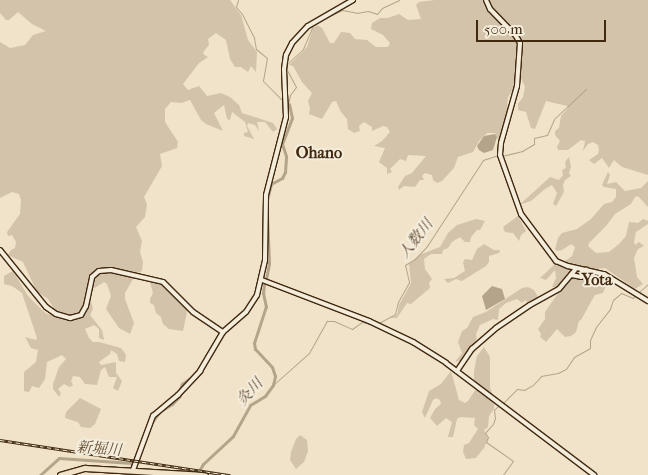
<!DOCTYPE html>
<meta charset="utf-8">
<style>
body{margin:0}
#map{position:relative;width:648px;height:475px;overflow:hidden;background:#f0e3c9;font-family:"IM FELL French Canon","Noto Serif JP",serif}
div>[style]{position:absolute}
.green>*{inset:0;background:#d2c3aa}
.water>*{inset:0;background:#b4a48a}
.stream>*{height:1px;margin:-0.5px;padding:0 0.5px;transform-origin:0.5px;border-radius:0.5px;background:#b4a48a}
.river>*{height:3px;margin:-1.5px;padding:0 1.5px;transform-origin:1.5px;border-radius:1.5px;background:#b4a48a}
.roads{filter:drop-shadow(1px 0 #412910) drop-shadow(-1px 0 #412910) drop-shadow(0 1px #412910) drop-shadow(0 -1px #412910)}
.secondary>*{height:4px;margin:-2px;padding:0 2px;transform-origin:2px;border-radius:2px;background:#f5eddc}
.primary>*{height:4.5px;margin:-2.25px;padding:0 2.25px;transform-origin:2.25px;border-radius:2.25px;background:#f0e3c9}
.rail>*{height:3px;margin-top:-1.5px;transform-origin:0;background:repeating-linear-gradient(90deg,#f5eddc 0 4px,#412910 0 8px);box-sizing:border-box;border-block:1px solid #412910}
span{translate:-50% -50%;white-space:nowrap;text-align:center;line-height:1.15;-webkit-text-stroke:4px #f5eddc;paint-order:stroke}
.water-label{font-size:15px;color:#644e35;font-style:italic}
.quarter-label{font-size:16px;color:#412910;font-weight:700}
.scale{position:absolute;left:476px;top:20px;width:130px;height:22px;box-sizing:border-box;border:2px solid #412910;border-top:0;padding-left:6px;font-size:15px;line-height:18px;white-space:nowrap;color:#412910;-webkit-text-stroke:4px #f5eddc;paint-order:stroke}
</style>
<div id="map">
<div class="green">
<div style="clip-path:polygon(0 0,230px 0,241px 15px,248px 40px,257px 52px,256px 72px,251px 66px,248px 72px,241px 67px,235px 67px,230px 59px,226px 40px,216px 33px,208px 39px,209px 45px,204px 51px,203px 54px,208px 57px,199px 63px,183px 84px,188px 90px,199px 86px,207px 96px,221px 93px,230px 97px,239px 105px,242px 113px,273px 123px,277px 129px,273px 132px,265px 122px,257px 122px,259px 131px,255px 125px,248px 123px,247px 126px,254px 139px,244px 136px,244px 133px,248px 132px,245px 122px,232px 112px,230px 120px,227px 119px,224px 105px,214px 113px,223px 131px,206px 124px,201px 120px,190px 100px,181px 103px,171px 102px,165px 109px,165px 122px,178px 142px,177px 148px,160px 154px,162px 166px,144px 197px,147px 204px,145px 217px,136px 227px,142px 241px,140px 252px,143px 262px,142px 271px,136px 274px,125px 293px,125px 299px,134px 323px,130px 334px,119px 328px,106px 309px,111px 296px,107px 284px,104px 282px,93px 289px,90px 298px,93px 309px,90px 315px,102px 330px,104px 340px,99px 338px,99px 329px,94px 325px,85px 329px,89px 338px,93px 342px,99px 342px,121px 348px,126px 355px,125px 362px,119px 361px,117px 354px,111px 350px,110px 354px,99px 362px,101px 365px,116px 362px,116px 373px,122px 381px,118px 391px,113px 388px,117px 377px,109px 377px,105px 367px,101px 370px,97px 385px,85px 384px,80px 377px,73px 376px,71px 381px,73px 385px,70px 387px,64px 384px,58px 389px,61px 393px,59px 397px,53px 389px,53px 384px,59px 367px,66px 359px,62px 355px,47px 362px,45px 379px,39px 388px,32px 386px,29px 392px,24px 391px,24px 372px,36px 362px,38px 350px,31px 348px,25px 337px,36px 340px,37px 338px,22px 293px,12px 286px,4px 284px,4px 276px,13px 271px,28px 296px,42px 310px,47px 314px,53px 315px,55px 310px,48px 299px,37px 292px,23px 262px,8px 255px,11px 250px,15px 248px,16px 242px,12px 235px,8px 236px,7px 232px,20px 214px,21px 200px,19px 194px,12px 192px,0 198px,0 42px,10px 48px,25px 45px,33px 35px,46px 31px,32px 24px,18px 12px,9px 20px,6px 20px,0 13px)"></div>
<div style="clip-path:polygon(435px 0,648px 0,648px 175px,622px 167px,614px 160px,609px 168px,602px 158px,594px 164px,589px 160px,598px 154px,599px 150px,598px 145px,593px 142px,588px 144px,583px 151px,585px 141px,581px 140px,568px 150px,558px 150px,557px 147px,560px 141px,555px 135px,555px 131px,559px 128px,561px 116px,568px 108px,567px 106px,546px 101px,535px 129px,531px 128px,526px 112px,518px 110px,518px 104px,523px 97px,525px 87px,521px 78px,508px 97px,507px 105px,510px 108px,509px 114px,504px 123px,499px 142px,495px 133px,487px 133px,479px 141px,473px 152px,458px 157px,454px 168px,442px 181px,437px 183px,433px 180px,432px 175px,425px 173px,422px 176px,424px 180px,420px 180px,415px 187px,404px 186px,399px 190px,398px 187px,405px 176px,412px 173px,426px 156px,408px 155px,406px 161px,400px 159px,390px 169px,392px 172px,387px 174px,387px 168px,379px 162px,385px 148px,374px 146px,382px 141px,390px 132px,387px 127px,383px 126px,372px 131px,372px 127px,364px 122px,359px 126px,360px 131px,354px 133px,348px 129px,347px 119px,341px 112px,336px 101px,332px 102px,322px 119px,309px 114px,310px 108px,308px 101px,312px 93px,302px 82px,293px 66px,289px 65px,307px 47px,313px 28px,317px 25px,322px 28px,330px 43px,334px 43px,341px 32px,350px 33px,355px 39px,367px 40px,376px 47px,388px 47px,390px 43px,383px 35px,371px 29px,372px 23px,380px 18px,388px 18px,399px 14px,408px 20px,421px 19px,416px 5px,419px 2px)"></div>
<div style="clip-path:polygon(569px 157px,571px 167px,569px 173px,571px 176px,565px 180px,563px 185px,564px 192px,556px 206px,553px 204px,557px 193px,552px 185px,545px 189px,531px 201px,519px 205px,548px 179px,550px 177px,559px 180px,563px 175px,562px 170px,566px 168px,565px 162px)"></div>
<div style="clip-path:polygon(608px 172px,610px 175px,607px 184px,616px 182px,625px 191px,641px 188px,648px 181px,648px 207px,638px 196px,635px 197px,631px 204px,615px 214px,606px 226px,589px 243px,588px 246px,596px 253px,609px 252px,619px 244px,626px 236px,629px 222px,638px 223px,643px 219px,648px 221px,648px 224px,636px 232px,634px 242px,635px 245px,639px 242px,644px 246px,638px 249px,634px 258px,637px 277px,643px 284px,635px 289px,605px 268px,598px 269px,599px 274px,607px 280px,607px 283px,603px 293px,595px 295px,592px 300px,581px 320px,579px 321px,576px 332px,571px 336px,565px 337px,557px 329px,546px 342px,540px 337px,541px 334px,538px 329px,545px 319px,545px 312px,561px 289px,558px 287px,552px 287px,556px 278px,555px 270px,546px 280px,540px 278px,555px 264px,560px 265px,572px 256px,575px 247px,571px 244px,562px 250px,557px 251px,555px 249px,558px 238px,562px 233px,577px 229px,591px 219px,604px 204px,612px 202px,616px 197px,616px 189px,604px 187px,602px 185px)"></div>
<div style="clip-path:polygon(518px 216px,526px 231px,521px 235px,519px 241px,513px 233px,505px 232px,503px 227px)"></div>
<div style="clip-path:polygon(476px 219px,485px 221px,480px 230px,477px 230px,471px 237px,470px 242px,465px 242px,460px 237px,452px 242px,448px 248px,443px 250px,442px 254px,431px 254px,424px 259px,425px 269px,432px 279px,429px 283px,430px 288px,411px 304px,407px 303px,397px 318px,389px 318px,397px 315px,399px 305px,411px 283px,409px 264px,419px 255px,440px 247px,448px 233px,457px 225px)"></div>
<div style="clip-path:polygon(484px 244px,494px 250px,500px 250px,499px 253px,489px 256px,489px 262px,486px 266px,462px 281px,456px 279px,448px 283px,444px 279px,454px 278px,465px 271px,463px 262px,465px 259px,472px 260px,477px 249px)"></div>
<div style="clip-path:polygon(151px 280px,166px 286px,185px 307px,187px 312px,183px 331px,169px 329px,163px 324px,161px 317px,156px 313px,154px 305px,150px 303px,150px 299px,153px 293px,150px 282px)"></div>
<div style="clip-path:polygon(528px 287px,534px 290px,538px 297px,529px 303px,525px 300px,522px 303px,517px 299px,506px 303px,499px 309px,498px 320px,493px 319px,480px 325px,476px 334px,477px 342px,462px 360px,455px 362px,462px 353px,458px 342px,462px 331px,467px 328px,473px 317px,486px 312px,522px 288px)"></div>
<div style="clip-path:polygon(484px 347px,490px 357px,490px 388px,492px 393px,489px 397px,494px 404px,494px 409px,489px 416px,488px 427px,484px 430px,488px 439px,484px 448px,476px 458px,466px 459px,463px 452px,464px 445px,469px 443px,478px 429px,474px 425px,475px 418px,460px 417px,457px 419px,453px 437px,448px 437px,452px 422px,446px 418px,437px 426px,430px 418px,435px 409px,441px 404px,440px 400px,436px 398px,433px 400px,425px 418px,422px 412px,429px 391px,441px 384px,451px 371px,459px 400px,465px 403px,468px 401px,478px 386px,474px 382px,474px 371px,477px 356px)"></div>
<div style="clip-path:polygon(80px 398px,101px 409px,95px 424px,90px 428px,81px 427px,78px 422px,65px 418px,66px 412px)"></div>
<div style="clip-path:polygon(300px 435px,307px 440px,308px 451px,304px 462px,296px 469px,290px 460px,291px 452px,296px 439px)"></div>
</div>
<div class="water">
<div style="clip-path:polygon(495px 134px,497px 137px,493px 150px,484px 153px,479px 150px,477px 146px,484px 136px)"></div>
<div style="clip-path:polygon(492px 286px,502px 289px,505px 299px,486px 310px,482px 296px)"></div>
</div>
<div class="stream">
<div style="left:238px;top:0;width:7px;rotate:106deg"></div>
<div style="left:236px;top:7px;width:9px;rotate:49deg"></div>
<div style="left:242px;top:14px;width:27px;rotate:63deg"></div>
<div style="left:254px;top:38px;width:11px;rotate:80deg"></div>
<div style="left:256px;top:49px;width:14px;rotate:39deg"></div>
<div style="left:267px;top:58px;width:23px;rotate:100deg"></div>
<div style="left:263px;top:81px;width:30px;rotate:45deg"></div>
<div style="left:325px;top:18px;width:19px;rotate:-25deg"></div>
<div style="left:342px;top:10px;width:15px;rotate:11deg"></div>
<div style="left:357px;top:13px;width:11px;rotate:-10deg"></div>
<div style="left:368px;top:11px;width:9px;rotate:18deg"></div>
<div style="left:377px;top:14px;width:8px;rotate:-50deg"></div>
<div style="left:382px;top:8px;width:19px;rotate:-25deg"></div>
<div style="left:288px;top:104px;width:9px;rotate:-77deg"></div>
<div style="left:290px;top:95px;width:10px;rotate:-53deg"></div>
<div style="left:296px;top:87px;width:19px;rotate:-118deg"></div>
<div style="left:287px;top:70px;width:6px;rotate:-90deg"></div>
<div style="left:287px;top:64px;width:22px;rotate:-43deg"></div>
<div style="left:303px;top:49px;width:26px;rotate:-67deg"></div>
<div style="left:502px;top:156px;width:21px;rotate:-14deg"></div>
<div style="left:522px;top:151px;width:14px;rotate:-30deg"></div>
<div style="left:534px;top:144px;width:6px;rotate:-90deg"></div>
<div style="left:534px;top:138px;width:13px;rotate:-13deg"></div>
<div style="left:547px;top:135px;width:17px;rotate:-66deg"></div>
<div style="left:554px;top:119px;width:44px;rotate:-43.2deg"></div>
<div style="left:638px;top:293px;width:13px;rotate:-42deg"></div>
<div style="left:377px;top:324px;width:21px;rotate:-29deg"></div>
<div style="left:395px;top:314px;width:12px;rotate:-76deg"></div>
<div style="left:398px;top:302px;width:23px;rotate:-61deg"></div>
<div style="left:409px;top:282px;width:17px;rotate:-103deg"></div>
<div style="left:405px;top:265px;width:12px;rotate:-31deg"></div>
<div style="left:415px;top:259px;width:18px;rotate:-47deg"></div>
<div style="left:427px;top:246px;width:103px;rotate:-56.9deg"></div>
<div style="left:483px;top:160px;width:16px;rotate:-18deg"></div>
<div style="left:273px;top:385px;width:48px;rotate:-41.6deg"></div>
<div style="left:309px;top:353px;width:37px;rotate:-61deg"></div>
<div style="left:327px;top:321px;width:7px"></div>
<div style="left:334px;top:321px;width:20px;rotate:24deg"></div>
<div style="left:352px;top:329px;width:12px;rotate:-35deg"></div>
<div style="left:362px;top:322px;width:12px;rotate:14deg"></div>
<div style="left:503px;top:403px;width:20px;rotate:-45deg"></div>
<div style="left:517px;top:389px;width:7px;rotate:8deg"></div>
<div style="left:524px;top:390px;width:10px;rotate:-29deg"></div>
<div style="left:533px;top:385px;width:12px;rotate:-48deg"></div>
<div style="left:541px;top:376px;width:17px;rotate:-10deg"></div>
<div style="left:558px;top:373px;width:9px;rotate:-27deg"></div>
<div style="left:566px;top:369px;width:14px;rotate:-56deg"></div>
<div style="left:574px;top:357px;width:18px;rotate:-29deg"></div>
<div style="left:590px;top:348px;width:8px;rotate:-90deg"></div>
<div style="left:590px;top:340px;width:14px;rotate:-65deg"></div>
<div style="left:596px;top:327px;width:23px;rotate:-52deg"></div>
<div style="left:610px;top:309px;width:9px;rotate:-72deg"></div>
<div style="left:613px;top:300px;width:11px;rotate:-41deg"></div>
<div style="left:621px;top:293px;width:13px;rotate:23deg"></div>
<div style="left:633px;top:298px;width:3px;rotate:-45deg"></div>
<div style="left:499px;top:405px;width:7px;rotate:135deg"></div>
<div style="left:494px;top:410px;width:8px;rotate:83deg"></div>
<div style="left:495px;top:418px;width:6px;rotate:108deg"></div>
<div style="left:493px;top:424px;width:12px;rotate:132deg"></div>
<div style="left:485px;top:433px;width:5px;rotate:53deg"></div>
<div style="left:488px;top:437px;width:5px;rotate:112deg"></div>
<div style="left:486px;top:442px;width:33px;rotate:35deg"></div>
<div style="left:513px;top:461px;width:17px;rotate:126deg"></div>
</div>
<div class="river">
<div style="left:267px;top:200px;width:16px;rotate:-76deg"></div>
<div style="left:271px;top:184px;width:13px;rotate:-29deg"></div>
<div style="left:282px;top:178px;width:7px;rotate:-63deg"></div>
<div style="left:285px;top:172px;width:16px;rotate:-86deg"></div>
<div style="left:286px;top:156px;width:13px;rotate:-108deg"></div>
<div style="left:282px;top:144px;width:28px;rotate:-69deg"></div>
<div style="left:292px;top:118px;width:14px;rotate:-102deg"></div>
<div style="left:266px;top:279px;width:16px;rotate:-79deg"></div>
<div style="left:269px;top:263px;width:47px;rotate:-92.4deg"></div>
<div style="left:179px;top:391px;width:8px;rotate:-67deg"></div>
<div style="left:182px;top:384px;width:9px;rotate:-36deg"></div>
<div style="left:152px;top:422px;width:14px;rotate:-54deg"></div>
<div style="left:160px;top:411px;width:14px;rotate:-30deg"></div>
<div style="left:172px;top:404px;width:11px;rotate:-45deg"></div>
<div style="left:197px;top:474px;width:12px;rotate:-59deg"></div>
<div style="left:203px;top:464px;width:41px;rotate:-43deg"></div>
<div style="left:233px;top:436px;width:35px;rotate:-61deg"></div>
<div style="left:250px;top:405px;width:17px;rotate:-31deg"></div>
<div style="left:265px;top:396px;width:14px;rotate:-54deg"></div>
<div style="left:273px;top:385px;width:9px;rotate:-77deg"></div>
<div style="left:275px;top:376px;width:9px;rotate:-108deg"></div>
<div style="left:272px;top:367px;width:25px;rotate:-133deg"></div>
<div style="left:255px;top:349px;width:6px;rotate:-99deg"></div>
<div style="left:254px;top:343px;width:38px;rotate:-72deg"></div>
<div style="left:266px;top:307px;width:14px;rotate:-102deg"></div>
<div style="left:263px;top:293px;width:8px;rotate:-83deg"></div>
<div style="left:40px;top:475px;width:25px;rotate:-42deg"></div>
<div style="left:59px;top:458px;width:73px;rotate:3.9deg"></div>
</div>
<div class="roads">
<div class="secondary">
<div style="left:486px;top:0;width:10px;rotate:66deg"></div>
<div style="left:490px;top:9px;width:37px;rotate:46deg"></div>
<div style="left:516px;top:36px;width:8px;rotate:60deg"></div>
<div style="left:520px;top:43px;width:43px;rotate:94deg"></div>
<div style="left:517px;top:86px;width:59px;rotate:105.7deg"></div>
<div style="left:501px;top:143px;width:12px;rotate:95deg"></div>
<div style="left:500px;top:155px;width:63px;rotate:70.4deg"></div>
<div style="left:521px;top:214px;width:59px;rotate:53.3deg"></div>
<div style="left:556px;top:261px;width:13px;rotate:23deg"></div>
<div style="left:568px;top:266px;width:37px;rotate:13deg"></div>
<div style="left:604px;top:274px;width:52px;rotate:31.5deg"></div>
<div style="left:0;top:250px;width:73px;rotate:51.1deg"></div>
<div style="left:46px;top:307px;width:12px;rotate:35deg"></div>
<div style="left:56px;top:314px;width:15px;rotate:16deg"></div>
<div style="left:70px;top:318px;width:11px;rotate:-15deg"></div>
<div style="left:81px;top:315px;width:10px;rotate:-61deg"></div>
<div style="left:86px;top:306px;width:30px;rotate:-78deg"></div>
<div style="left:92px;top:277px;width:9px;rotate:-41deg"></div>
<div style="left:99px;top:271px;width:12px;rotate:-5deg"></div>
<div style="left:111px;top:270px;width:53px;rotate:13deg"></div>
<div style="left:163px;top:282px;width:42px;rotate:45deg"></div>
<div style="left:193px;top:312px;width:36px;rotate:34deg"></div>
<div style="left:571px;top:275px;width:10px;rotate:11deg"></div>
<div style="left:581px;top:277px;width:9px;rotate:-54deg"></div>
<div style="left:262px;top:280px;width:115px;rotate:21deg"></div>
<div style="left:369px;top:321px;width:49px;rotate:25.5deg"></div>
<div style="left:413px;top:342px;width:39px;rotate:32deg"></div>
<div style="left:446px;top:363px;width:186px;rotate:37.1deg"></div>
<div style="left:457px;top:371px;width:27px;rotate:-56deg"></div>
<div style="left:472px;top:349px;width:32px;rotate:-41deg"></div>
<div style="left:496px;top:328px;width:41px;rotate:-34.1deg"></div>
<div style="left:530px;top:305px;width:33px;rotate:-29deg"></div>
<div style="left:559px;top:289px;width:25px;rotate:-50deg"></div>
<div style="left:133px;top:470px;width:58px;rotate:-69.7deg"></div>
<div style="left:153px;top:416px;width:33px;rotate:-40deg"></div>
<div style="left:178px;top:395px;width:33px;rotate:-47deg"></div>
<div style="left:200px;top:371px;width:45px;rotate:-59.5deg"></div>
<div style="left:223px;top:332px;width:30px;rotate:-41deg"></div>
<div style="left:246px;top:312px;width:20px;rotate:-57deg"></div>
<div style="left:257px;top:295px;width:36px;rotate:-77deg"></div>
<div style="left:265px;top:260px;width:65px;rotate:-89.1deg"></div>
<div style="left:266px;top:195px;width:81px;rotate:-75.6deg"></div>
<div style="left:286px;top:117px;width:48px;rotate:-92.4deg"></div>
<div style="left:284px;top:69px;width:14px;rotate:-82deg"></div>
<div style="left:286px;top:55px;width:13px;rotate:-63deg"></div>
<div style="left:292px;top:43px;width:23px;rotate:-47deg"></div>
<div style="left:308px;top:26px;width:52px;rotate:-30deg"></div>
</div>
<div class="primary">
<div style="left:60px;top:475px;width:26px;rotate:-16deg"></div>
<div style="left:85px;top:468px;width:120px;rotate:3.3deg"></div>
</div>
</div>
<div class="rail">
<div style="left:0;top:440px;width:233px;rotate:8.7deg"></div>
</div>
<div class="water-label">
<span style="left:416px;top:239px;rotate:-52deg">人数川</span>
<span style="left:250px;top:392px;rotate:-48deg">灸川</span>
<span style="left:99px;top:449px;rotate:4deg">新堀川</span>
</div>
<div class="quarter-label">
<span style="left:319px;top:153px">Ohano</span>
<span style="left:597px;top:280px">Yota</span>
</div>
<div class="scale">500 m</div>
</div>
